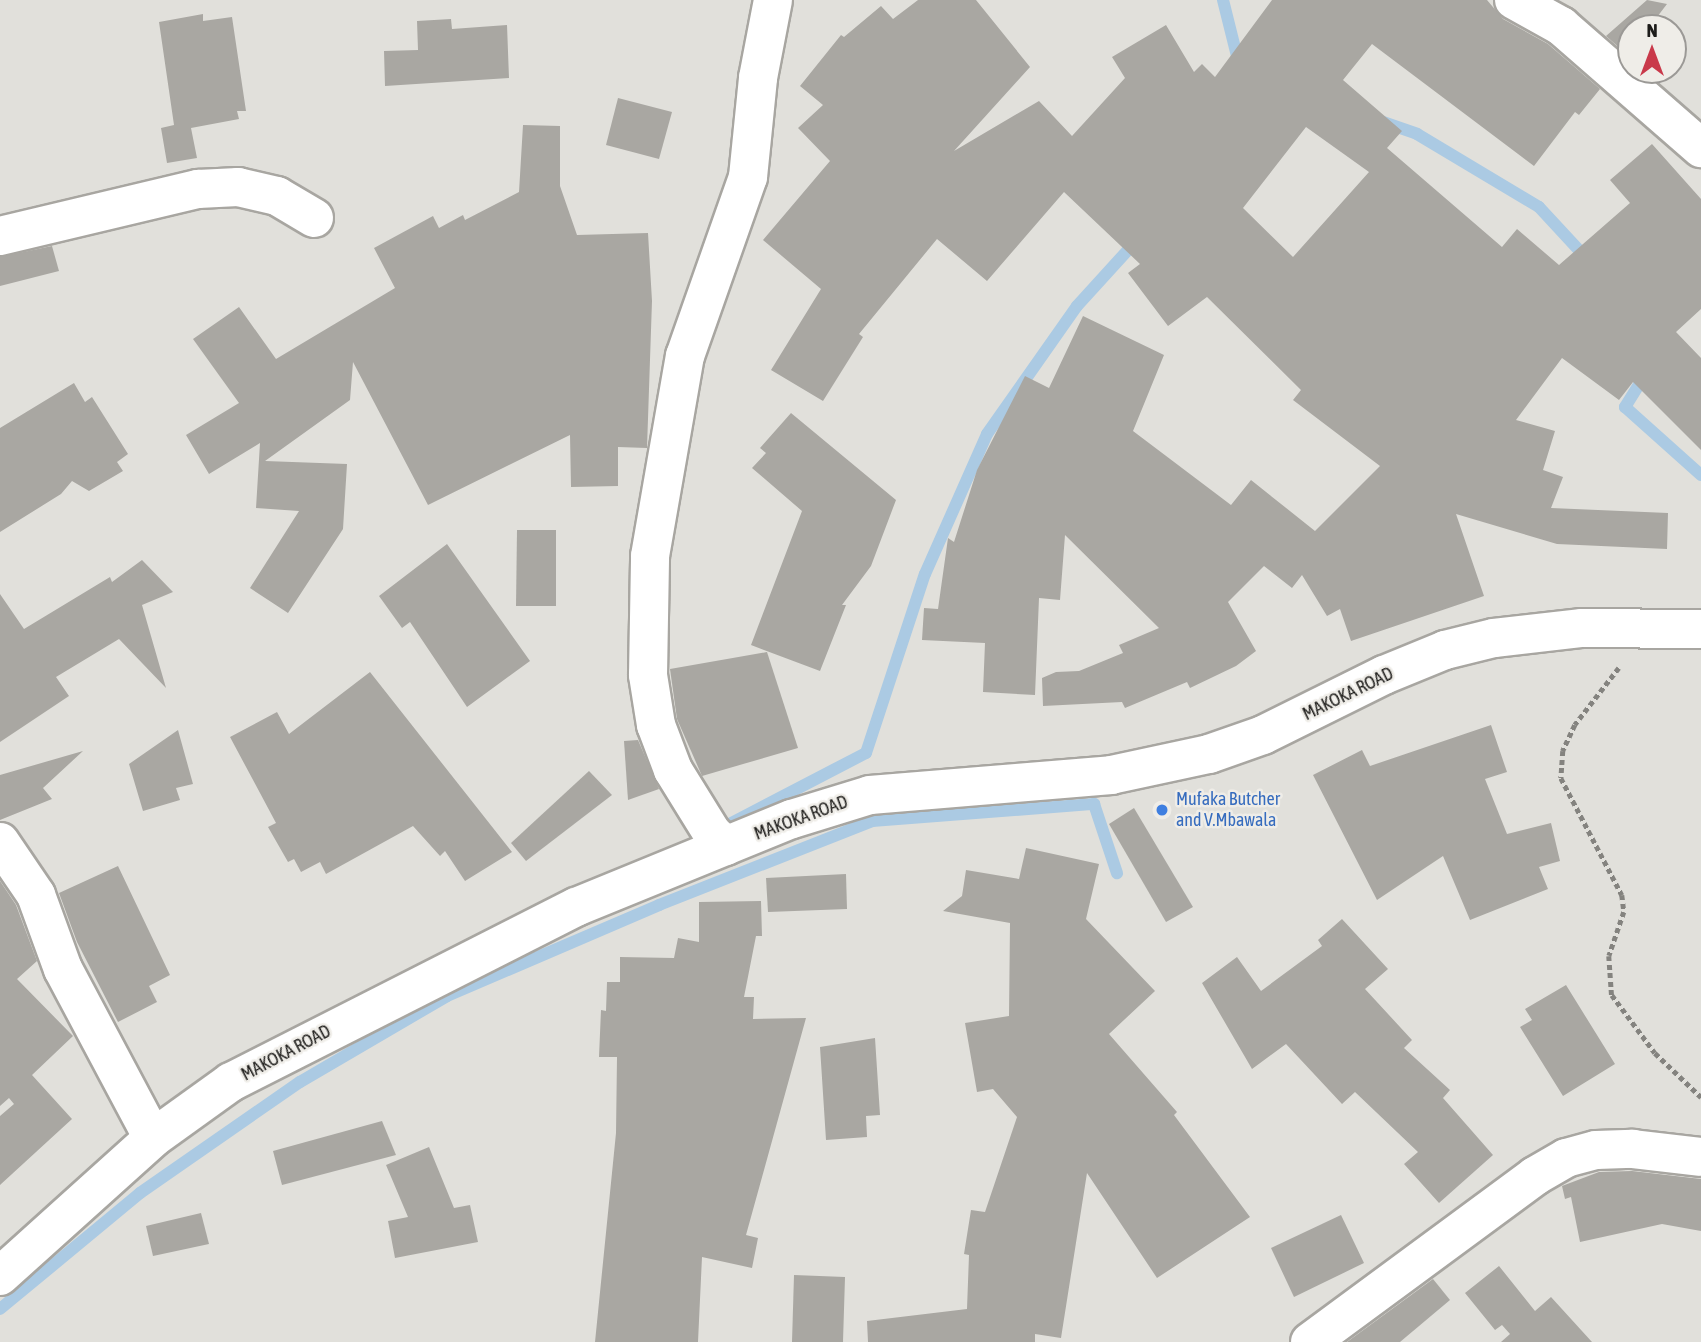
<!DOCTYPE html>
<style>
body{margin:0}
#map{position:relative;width:1701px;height:1342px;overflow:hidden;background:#e1e0db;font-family:"Asap Condensed",sans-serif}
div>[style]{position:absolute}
.stream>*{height:12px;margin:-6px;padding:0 6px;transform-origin:6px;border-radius:6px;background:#abcae3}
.building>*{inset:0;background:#a9a7a2}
.path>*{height:4.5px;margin-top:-2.25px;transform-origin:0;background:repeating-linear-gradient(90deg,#84837f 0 5px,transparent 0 8.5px)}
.roads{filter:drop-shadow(2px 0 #a8a6a1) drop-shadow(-2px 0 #a8a6a1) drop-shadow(0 2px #a8a6a1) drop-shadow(0 -2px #a8a6a1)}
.minor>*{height:38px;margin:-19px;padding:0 19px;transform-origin:19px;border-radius:19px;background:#fff}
.dots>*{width:19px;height:19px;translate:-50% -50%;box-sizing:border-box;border:4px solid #efede8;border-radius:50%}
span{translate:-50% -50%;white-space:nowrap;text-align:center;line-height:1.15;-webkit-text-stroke:5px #efede8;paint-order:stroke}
.street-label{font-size:18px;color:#1d1c1a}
.shop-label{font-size:18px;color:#366cbe}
.left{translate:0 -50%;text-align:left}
.north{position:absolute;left:1617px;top:14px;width:70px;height:70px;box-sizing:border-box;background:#efede8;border:2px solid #9b9996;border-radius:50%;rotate:0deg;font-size:19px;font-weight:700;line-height:28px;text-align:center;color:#1d1c1a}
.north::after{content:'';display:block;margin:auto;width:24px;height:32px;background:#c9394a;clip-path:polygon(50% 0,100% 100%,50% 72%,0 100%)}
</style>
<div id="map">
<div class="stream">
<div style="left:1223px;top:0;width:66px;rotate:76deg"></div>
<div style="left:1383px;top:122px;width:36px;rotate:19deg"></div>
<div style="left:1417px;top:134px;width:142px;rotate:30.9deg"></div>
<div style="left:1539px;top:207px;width:74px;rotate:47.2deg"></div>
<div style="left:1645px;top:375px;width:38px;rotate:122deg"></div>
<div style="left:1625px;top:407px;width:102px;rotate:41.8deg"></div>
<div style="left:716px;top:831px;width:169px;rotate:-27.5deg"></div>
<div style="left:866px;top:753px;width:188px;rotate:-71.8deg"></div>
<div style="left:925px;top:574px;width:153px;rotate:-66.1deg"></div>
<div style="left:987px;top:434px;width:156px;rotate:-54.9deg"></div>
<div style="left:1077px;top:306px;width:89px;rotate:-47.7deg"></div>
<div style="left:0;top:1309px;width:182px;rotate:-39.6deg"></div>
<div style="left:140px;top:1193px;width:195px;rotate:-34.8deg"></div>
<div style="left:300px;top:1082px;width:170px;rotate:-30.3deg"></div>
<div style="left:447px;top:996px;width:231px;rotate:-23.2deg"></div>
<div style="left:659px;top:905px;width:229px;rotate:-21.5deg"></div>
<div style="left:872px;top:821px;width:223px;rotate:-4.4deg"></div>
<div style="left:1094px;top:804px;width:73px;rotate:71.6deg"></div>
</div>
<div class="building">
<div style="clip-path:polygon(evenodd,918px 0,976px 0,1030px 67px,954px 151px,1039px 101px,1072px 136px,1125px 78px,1112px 57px,1166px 25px,1194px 72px,1202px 64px,1215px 77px,1272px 0,1487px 0,1503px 19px,1548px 44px,1600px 89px,1579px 115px,1575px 112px,1534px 166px,1372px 44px,1343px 80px,1402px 131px,1387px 148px,1502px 247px,1517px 229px,1559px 265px,1630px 203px,1610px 180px,1652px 144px,1701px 199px,1701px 309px,1676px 332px,1701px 358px,1701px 450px,1633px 382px,1619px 400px,1562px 358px,1516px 420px,1555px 431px,1543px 470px,1563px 477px,1551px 508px,1668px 513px,1667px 549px,1557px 544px,1456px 514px,1484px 596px,1351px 641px,1340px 609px,1327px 616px,1302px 575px,1292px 588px,1264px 566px,1228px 602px,1256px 651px,1236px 666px,1190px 688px,1187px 682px,1125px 708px,1122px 702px,1043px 706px,1042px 678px,1056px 672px,1079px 671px,1123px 653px,1119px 645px,1159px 628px,1065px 535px,1060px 600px,1039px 598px,1035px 695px,983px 692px,985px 643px,922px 640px,924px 608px,938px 609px,948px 538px,954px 542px,977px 470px,1025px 376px,1049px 388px,1083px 316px,1164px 355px,1133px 431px,1231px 505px,1251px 480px,1315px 531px,1380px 466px,1293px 400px,1301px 390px,1207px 297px,1168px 326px,1128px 273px,1140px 264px,1064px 192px,987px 281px,937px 239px,859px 334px,863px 337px,823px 401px,771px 370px,821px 289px,763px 240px,830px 161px,798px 128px,823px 105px,800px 86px,841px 35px,844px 37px,881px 6px,893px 19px,918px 0,1306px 127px,1369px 172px,1293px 257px,1243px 208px,1306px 127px)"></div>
<div style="clip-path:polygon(1647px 0,1667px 4px,1654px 21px,1660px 28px,1631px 28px,1631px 58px,1606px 36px)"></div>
<div style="clip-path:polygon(203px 14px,203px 21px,232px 17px,246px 111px,237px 111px,239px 119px,191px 128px,197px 158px,167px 163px,161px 128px,174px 125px,159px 22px)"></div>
<div style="clip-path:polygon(451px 19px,452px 29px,507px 25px,509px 78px,385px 86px,384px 51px,418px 50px,417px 21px)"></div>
<div style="clip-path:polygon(618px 98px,672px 112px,659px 159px,606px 145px)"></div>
<div style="clip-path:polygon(523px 125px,560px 126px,560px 186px,577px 235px,648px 233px,652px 301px,647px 448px,618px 447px,618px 486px,571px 487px,570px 435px,428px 505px,353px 362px,350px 400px,265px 461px,347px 464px,343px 529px,288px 613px,250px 588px,299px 511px,256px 508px,260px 443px,209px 474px,186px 435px,239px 403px,193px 339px,239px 307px,276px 359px,395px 288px,374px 248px,433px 216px,439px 228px,463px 215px,465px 220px,519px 192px)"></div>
<div style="clip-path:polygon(52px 246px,59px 271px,0 286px,0 257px)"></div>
<div style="clip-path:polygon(74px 383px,85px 402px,92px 397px,128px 454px,117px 462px,123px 471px,89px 491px,72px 481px,61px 494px,0 532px,0 428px)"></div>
<div style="clip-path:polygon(791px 413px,896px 500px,871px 566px,842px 605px,846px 605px,820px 671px,751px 645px,802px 511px,752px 468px,766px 453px,760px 448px)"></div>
<div style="clip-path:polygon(517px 530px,556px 530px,556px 606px,516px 606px)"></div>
<div style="clip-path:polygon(447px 544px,530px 661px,467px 707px,410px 622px,402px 628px,379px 596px)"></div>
<div style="clip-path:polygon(142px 560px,173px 592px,142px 605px,166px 688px,119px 639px,56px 677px,69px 696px,0 742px,0 594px,24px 629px,110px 577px,112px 582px)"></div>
<div style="clip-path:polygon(767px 652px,798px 748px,702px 776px,677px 719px,670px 669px)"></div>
<div style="clip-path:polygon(370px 672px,512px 852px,465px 881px,445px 851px,440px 856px,413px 826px,326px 874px,320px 862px,301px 872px,294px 859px,288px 862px,268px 827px,276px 823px,230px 737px,277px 712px,289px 734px)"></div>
<div style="clip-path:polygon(1491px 725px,1507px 772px,1485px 779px,1507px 834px,1551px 823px,1560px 861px,1539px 867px,1548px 889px,1470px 920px,1443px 856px,1377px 900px,1313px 775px,1362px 750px,1370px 766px)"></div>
<div style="clip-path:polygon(178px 730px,193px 784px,176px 788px,180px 800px,143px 811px,129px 764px)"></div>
<div style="clip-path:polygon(638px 740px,659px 789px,628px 800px,624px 741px)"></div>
<div style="clip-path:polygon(83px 751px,43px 788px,52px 799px,0 820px,0 775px)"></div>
<div style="clip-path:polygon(589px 771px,612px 795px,526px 861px,511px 843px)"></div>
<div style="clip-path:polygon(1134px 808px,1193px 907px,1166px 922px,1109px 824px)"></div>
<div style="clip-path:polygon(1026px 848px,1099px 864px,1086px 919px,1155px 991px,1109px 1034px,1177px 1112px,1174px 1115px,1250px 1217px,1157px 1278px,1087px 1173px,1061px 1338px,1035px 1334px,1035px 1342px,868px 1342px,867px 1321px,967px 1309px,969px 1255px,964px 1254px,971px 1210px,985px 1212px,1017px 1117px,993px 1089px,977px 1092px,965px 1023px,1009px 1016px,1010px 923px,943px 911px,962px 896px,966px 870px,1019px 879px)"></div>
<div style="clip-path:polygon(118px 866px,170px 975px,149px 986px,157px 1002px,118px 1022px,77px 942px,59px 893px)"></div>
<div style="clip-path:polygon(846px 874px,847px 909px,768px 912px,766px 878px)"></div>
<div style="clip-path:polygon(0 881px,16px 905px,37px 961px,17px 979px,73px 1036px,32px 1075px,72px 1119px,0 1185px,0 1116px,14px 1104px,9px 1098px,0 1106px)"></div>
<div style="clip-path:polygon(761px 901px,762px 936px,756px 936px,744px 997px,754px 997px,753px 1019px,806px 1018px,746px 1235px,758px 1238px,752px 1268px,702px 1257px,698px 1342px,595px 1342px,616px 1133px,617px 1057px,599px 1057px,601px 1010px,606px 1011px,607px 982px,620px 982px,620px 957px,674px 958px,678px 938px,699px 942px,699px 902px)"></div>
<div style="clip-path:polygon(1342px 919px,1388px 969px,1365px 989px,1412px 1040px,1404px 1048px,1450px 1090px,1443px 1098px,1493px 1155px,1439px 1203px,1404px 1164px,1418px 1152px,1355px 1092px,1342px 1104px,1286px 1044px,1252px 1069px,1202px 983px,1237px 957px,1261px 991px,1322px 946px,1318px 940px)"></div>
<div style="clip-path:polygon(1566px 985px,1615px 1064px,1563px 1096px,1520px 1027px,1532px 1020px,1525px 1009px)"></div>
<div style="clip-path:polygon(875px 1038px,880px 1115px,866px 1116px,867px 1137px,826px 1140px,820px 1047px)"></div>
<div style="clip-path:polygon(382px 1121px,396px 1155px,282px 1185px,273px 1151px)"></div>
<div style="clip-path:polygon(429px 1147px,454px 1208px,470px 1205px,478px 1242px,395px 1258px,388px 1221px,408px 1217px,386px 1165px)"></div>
<div style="clip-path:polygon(1632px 1171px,1701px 1179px,1701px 1231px,1662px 1224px,1580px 1242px,1571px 1197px,1565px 1199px,1562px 1186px,1599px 1172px)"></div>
<div style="clip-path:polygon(201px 1213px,209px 1244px,153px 1256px,146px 1226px)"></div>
<div style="clip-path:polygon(1341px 1215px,1364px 1263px,1294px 1297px,1271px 1248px)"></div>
<div style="clip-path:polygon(1499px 1266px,1535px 1311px,1551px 1297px,1592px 1342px,1501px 1342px,1510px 1334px,1502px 1325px,1495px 1330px,1465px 1293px)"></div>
<div style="clip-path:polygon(794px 1275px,845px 1277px,843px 1342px,792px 1342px)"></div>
<div style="clip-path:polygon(1433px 1279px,1450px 1300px,1400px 1342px,1347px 1342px)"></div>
</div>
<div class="path">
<div style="left:1619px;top:668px;width:72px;rotate:127.7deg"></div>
<div style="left:1575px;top:725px;width:29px;rotate:115deg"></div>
<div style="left:1563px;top:751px;width:27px;rotate:94deg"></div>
<div style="left:1561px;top:778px;width:132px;rotate:62.5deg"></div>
<div style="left:1622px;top:895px;width:17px;rotate:83deg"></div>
<div style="left:1624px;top:912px;width:46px;rotate:108.8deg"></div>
<div style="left:1609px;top:956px;width:39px;rotate:86deg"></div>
<div style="left:1612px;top:995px;width:72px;rotate:53.4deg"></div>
<div style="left:1655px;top:1053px;width:64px;rotate:43.7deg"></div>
</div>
<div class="roads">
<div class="minor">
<div style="left:1514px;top:0;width:54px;rotate:29deg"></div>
<div style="left:1561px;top:26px;width:186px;rotate:41.1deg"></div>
<div style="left:0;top:236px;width:204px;rotate:-13.4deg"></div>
<div style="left:198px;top:189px;width:40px;rotate:-2.9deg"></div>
<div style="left:238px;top:187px;width:40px;rotate:13deg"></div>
<div style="left:277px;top:196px;width:43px;rotate:30.7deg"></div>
<div style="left:0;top:842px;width:64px;rotate:55.8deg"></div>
<div style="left:36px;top:895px;width:79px;rotate:70deg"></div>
<div style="left:63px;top:969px;width:191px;rotate:62deg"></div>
<div style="left:726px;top:846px;width:19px;rotate:-137deg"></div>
<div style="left:712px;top:833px;width:74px;rotate:-121.8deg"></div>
<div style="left:673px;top:770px;width:48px;rotate:-110.7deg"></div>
<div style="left:656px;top:725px;width:51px;rotate:-99.1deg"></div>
<div style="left:648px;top:675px;width:119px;rotate:-89deg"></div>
<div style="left:650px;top:556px;width:203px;rotate:-80.1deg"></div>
<div style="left:685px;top:356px;width:190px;rotate:-70.6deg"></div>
<div style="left:748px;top:177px;width:100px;rotate:-84.2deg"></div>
<div style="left:758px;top:78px;width:79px;rotate:-79.1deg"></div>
<div style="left:0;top:1276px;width:206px;rotate:-42deg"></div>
<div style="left:153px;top:1138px;width:96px;rotate:-35.7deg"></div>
<div style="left:231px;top:1082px;width:387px;rotate:-26.9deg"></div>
<div style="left:576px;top:907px;width:233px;rotate:-22.2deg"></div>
<div style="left:792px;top:819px;width:82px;rotate:-17.1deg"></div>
<div style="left:870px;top:795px;width:242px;rotate:-4.7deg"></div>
<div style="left:1111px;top:775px;width:100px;rotate:-12.1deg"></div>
<div style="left:1209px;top:754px;width:57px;rotate:-19.4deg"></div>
<div style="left:1263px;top:735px;width:135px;rotate:-26.4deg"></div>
<div style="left:1384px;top:675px;width:66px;rotate:-22.3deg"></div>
<div style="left:1445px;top:650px;width:50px;rotate:-13.8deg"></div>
<div style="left:1494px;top:638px;width:89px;rotate:-6.5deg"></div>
<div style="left:1582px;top:628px;width:119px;rotate:0.5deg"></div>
<div style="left:1310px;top:1342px;width:280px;rotate:-36.4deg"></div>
<div style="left:1535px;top:1176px;width:36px;rotate:-30deg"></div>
<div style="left:1566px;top:1158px;width:31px;rotate:-15deg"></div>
<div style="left:1596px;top:1150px;width:37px;rotate:-2deg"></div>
<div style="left:1633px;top:1149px;width:68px;rotate:6.7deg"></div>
</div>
</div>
<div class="dots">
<div style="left:1162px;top:810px;background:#3f7fe0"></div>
</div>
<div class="street-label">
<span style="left:1348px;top:694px;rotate:-26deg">MAKOKA ROAD</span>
<span style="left:801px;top:818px;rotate:-20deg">MAKOKA ROAD</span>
<span style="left:286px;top:1053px;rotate:-28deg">MAKOKA ROAD</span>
</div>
<div class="shop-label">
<span class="left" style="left:1176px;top:810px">Mufaka Butcher<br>and V.Mbawala</span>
</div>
<div class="north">N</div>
</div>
